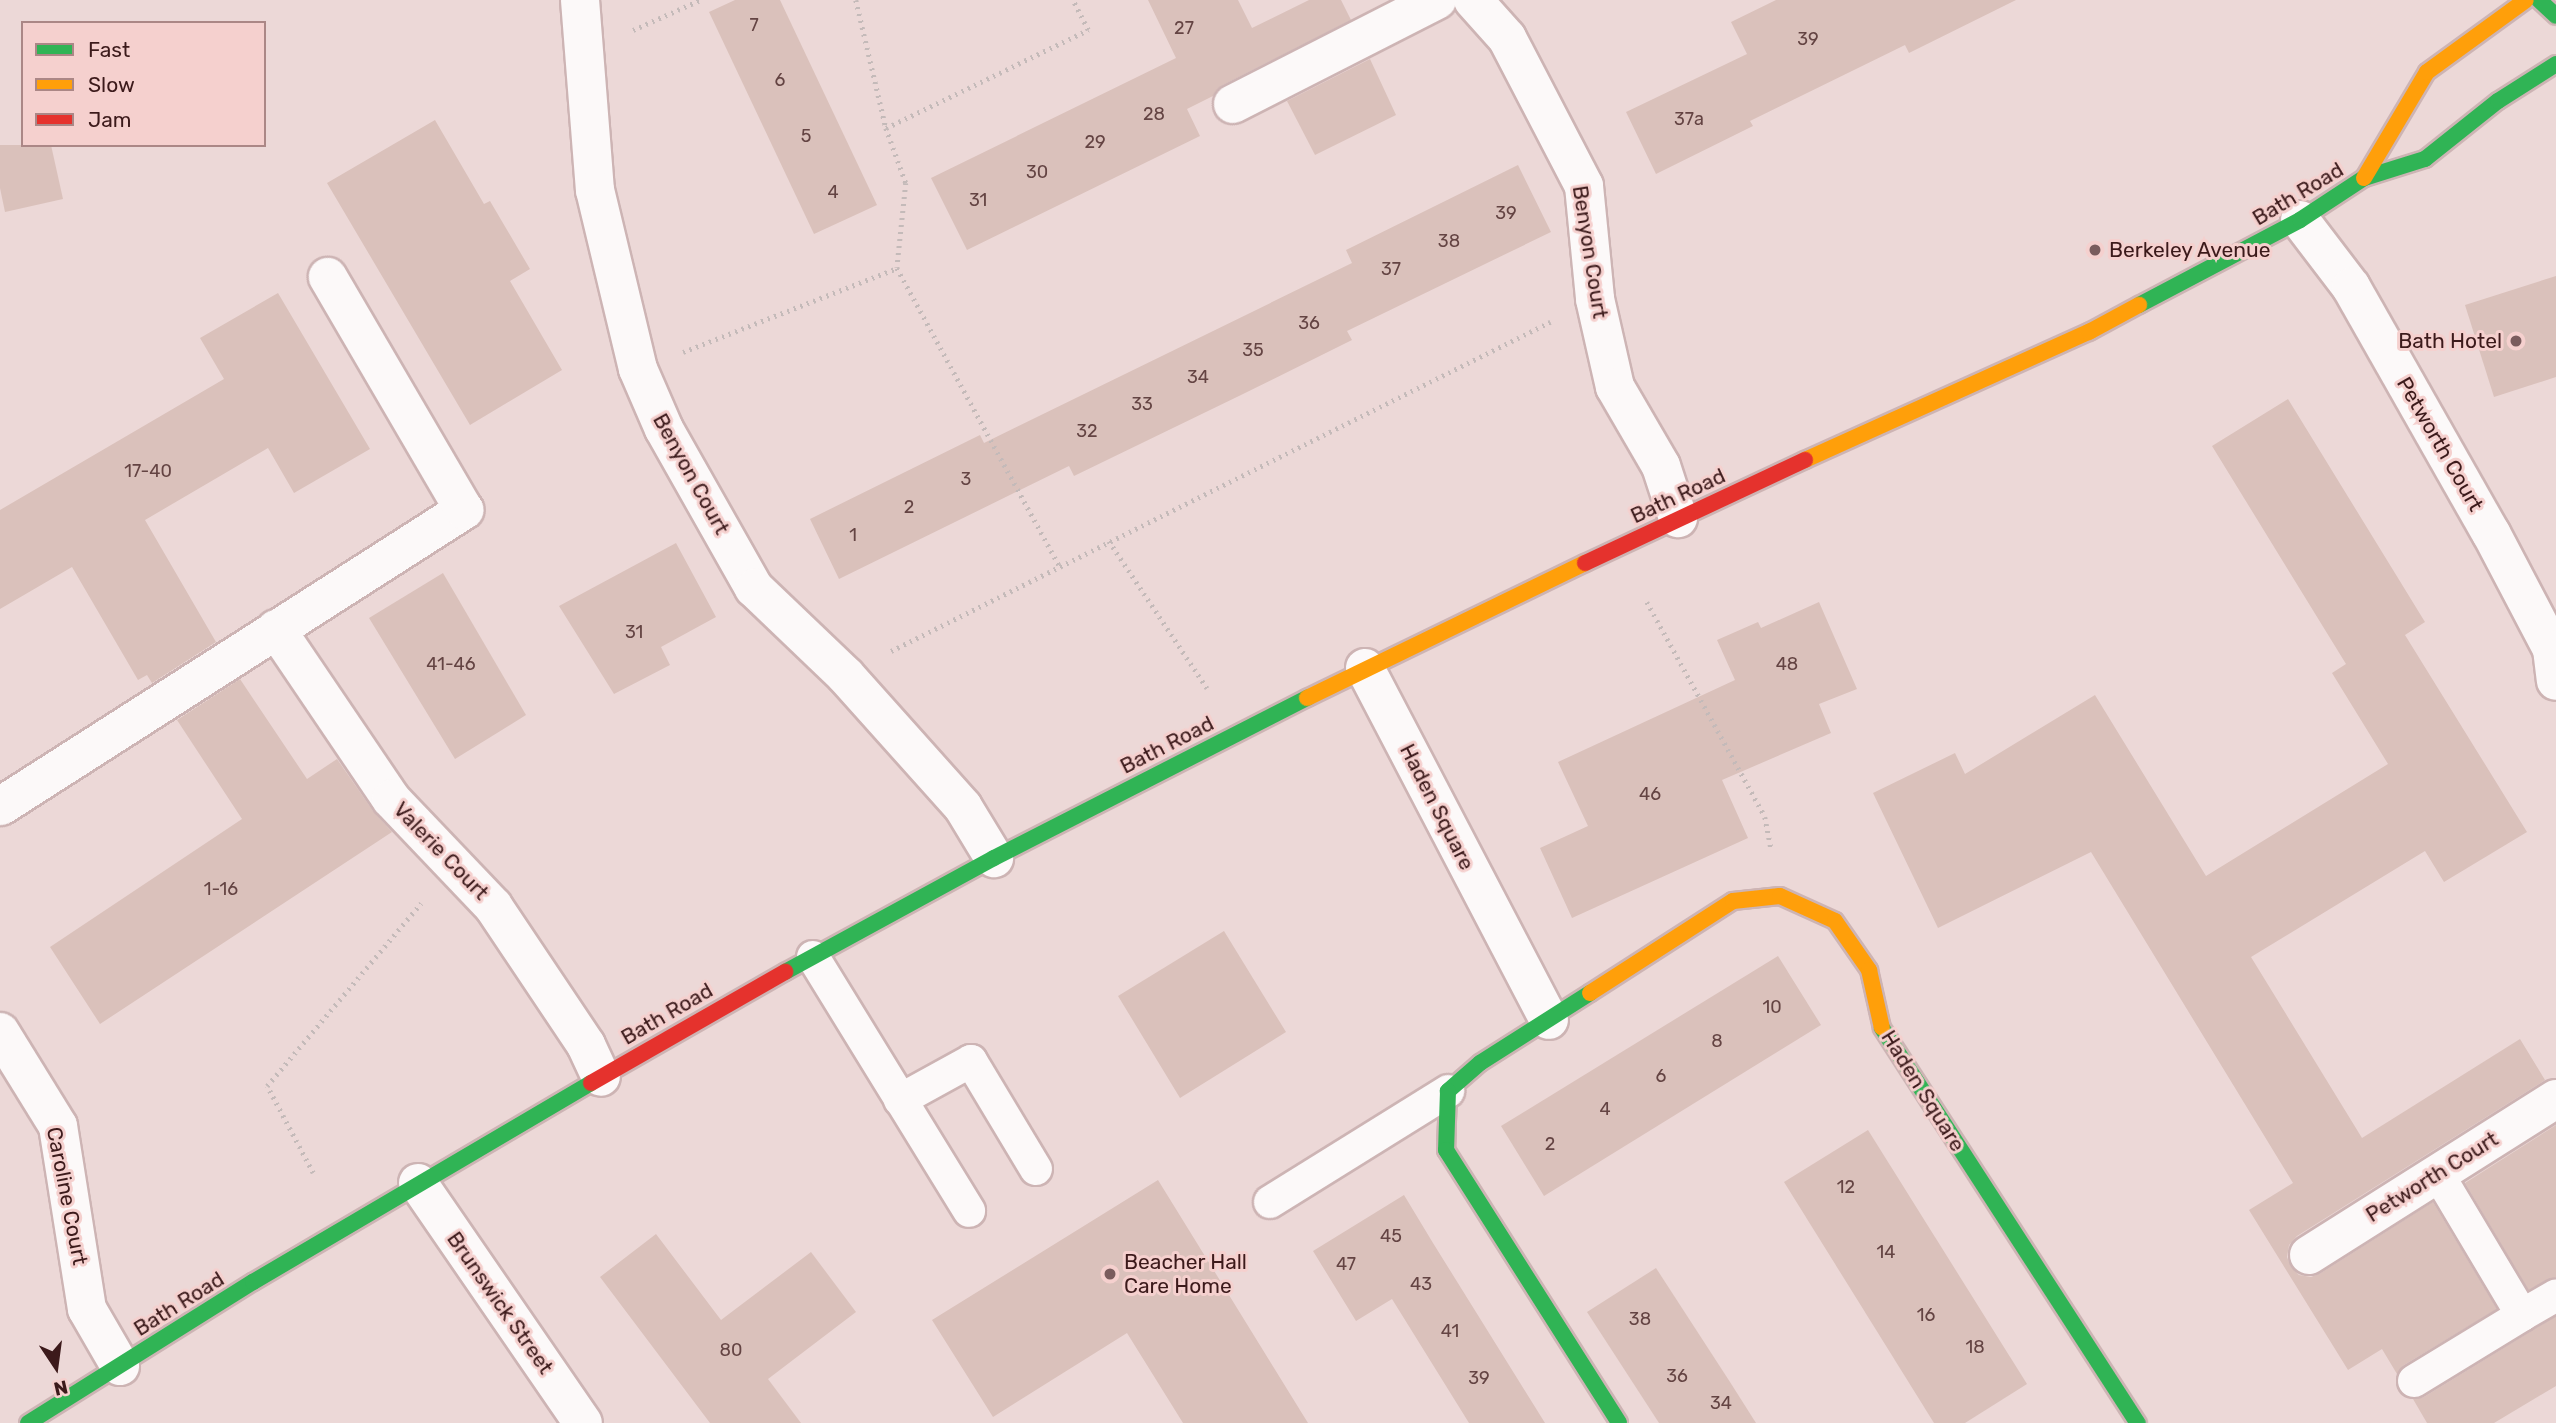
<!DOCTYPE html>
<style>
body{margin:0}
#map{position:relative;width:2556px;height:1423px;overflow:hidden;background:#ecd8d7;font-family:Rubik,sans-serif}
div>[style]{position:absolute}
.building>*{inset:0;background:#dac1bb}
.path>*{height:4.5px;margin-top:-2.25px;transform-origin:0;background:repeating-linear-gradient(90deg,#c4bab9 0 2px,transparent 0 7px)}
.roads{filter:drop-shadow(2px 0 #cdb4b4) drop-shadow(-2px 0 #cdb4b4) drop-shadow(0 2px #cdb4b4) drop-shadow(0 -2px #cdb4b4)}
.lane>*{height:32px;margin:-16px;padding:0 16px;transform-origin:16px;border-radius:16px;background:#fcf9f9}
.street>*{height:38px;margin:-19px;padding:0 19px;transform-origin:19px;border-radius:19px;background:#fcf9f9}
.fast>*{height:16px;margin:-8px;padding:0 8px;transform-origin:8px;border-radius:8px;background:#30b455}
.slow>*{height:16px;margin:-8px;padding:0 8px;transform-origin:8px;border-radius:8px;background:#ff9f0a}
.jam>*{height:16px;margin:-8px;padding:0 8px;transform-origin:8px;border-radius:8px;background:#e5322d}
.dots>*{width:19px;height:19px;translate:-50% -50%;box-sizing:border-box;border:4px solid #f5d0ce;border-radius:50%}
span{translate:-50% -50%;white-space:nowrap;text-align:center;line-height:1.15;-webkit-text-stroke:6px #f5d0ce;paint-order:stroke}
.number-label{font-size:18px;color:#644443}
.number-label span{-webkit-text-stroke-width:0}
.street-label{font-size:21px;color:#3c1a1b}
.poi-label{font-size:21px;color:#3c1a1b}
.left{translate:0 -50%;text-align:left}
.right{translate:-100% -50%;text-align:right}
.legend{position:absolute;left:21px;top:21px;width:245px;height:126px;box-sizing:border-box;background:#f5d0ce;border:2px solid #ab8786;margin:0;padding:9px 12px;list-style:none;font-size:21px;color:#3c1a1b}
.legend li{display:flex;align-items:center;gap:14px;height:35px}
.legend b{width:35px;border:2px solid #ab8786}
.north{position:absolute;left:21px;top:1332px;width:70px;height:70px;-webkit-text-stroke:5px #f5d0ce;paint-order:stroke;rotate:167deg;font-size:19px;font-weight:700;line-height:28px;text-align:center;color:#3c1a1b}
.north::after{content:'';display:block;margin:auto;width:24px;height:32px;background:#3c1a1b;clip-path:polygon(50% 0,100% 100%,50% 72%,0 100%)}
</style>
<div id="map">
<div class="building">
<div style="clip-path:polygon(735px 0,780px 0,877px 205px,814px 234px,709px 12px)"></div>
<div style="clip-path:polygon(1148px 0,1238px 0,1252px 28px,1309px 0,1341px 0,1351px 20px,1223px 85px,1213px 96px,1187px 109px,1200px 136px,967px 250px,931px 178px,1176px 58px)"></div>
<div style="clip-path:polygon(1776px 0,2016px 0,1909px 53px,1905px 45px,1750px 121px,1753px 126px,1656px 174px,1626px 112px,1747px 54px,1731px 22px)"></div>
<div style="clip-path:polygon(1370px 59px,1396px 115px,1315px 155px,1287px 101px)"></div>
<div style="clip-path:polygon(435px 120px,484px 204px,490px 201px,530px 269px,510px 281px,562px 370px,470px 425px,327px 183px)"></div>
<div style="clip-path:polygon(0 145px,51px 145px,63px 199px,5px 212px,0 188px)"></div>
<div style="clip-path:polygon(1518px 165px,1551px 232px,1347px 331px,1352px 340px,1241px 395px,1074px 476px,1069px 466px,839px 579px,810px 519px,980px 435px,984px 443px,1352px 263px,1346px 250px)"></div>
<div style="clip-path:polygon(2556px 276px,2556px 377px,2494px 397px,2465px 305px)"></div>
<div style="clip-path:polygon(278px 293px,370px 449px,294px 493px,268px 448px,145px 520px,216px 642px,152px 683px,147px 675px,138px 680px,72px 567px,0 609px,0 510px,224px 379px,200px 338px)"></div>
<div style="clip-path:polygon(2288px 399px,2425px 622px,2405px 635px,2527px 832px,2444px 882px,2425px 851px,2251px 957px,2362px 1138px,2520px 1039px,2545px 1080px,2297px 1236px,2289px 1245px,2287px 1257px,2291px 1267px,2299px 1275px,2311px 1277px,2321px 1273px,2433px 1202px,2497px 1309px,2404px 1365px,2397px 1374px,2382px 1349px,2348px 1370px,2249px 1210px,2293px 1183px,2091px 852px,1938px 928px,1873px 793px,1955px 753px,1965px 774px,2095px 695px,2206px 876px,2388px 764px,2332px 673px,2346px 664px,2212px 446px)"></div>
<div style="clip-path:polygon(676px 543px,716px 617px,661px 647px,670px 665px,614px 694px,559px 606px)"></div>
<div style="clip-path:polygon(443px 573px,526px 715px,455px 759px,369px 618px)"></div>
<div style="clip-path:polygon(1819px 602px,1857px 689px,1819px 704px,1831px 733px,1722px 780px,1748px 838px,1572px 918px,1540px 848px,1588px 826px,1558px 762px,1735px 680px,1717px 640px,1758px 622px,1761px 628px)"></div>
<div style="clip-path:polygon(240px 679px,307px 779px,337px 759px,373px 811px,392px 832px,100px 1024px,50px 947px,242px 819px,177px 720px)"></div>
<div style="clip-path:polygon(1224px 931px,1286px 1032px,1180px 1098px,1118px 996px)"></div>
<div style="clip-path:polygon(1778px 956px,1821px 1025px,1544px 1196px,1501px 1126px)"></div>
<div style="clip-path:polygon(2556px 1125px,2556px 1277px,2528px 1290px,2465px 1183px)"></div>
<div style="clip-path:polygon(1868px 1130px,2027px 1384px,1965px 1423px,1934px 1423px,1784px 1182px)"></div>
<div style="clip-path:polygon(1158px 1180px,1308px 1423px,1183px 1423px,1127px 1333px,993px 1417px,932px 1320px)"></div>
<div style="clip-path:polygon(1404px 1195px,1433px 1243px,1545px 1423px,1469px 1423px,1392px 1299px,1356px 1321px,1313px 1251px)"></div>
<div style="clip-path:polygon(656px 1234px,721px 1320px,811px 1252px,856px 1312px,768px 1379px,801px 1423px,710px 1423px,600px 1277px)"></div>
<div style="clip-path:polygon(1656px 1268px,1730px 1382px,1756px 1423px,1659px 1423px,1587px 1312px)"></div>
<div style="clip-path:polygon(2556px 1316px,2556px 1386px,2494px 1423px,2427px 1423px,2413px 1399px,2424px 1397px)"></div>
</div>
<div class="path">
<div style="left:856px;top:0;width:131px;rotate:76.8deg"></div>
<div style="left:886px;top:128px;width:59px;rotate:70deg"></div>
<div style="left:906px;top:183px;width:85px;rotate:96deg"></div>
<div style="left:897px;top:268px;width:338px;rotate:61.4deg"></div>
<div style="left:633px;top:30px;width:73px;rotate:-24.1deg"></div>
<div style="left:886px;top:128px;width:225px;rotate:-25.9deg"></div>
<div style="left:1088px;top:30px;width:34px;rotate:-117deg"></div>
<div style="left:683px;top:352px;width:230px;rotate:-21.4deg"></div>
<div style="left:1109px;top:541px;width:177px;rotate:56.3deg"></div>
<div style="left:1647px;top:602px;width:245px;rotate:61.2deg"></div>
<div style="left:1765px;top:817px;width:31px;rotate:79deg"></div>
<div style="left:891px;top:651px;width:737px;rotate:-26.53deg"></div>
<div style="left:313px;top:1173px;width:98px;rotate:-117.9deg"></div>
<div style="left:267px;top:1086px;width:239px;rotate:-49.9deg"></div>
</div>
<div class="roads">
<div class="lane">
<div style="left:813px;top:957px;width:298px;rotate:58.4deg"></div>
<div style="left:900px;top:1100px;width:81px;rotate:-28.8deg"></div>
<div style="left:971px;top:1061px;width:126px;rotate:59deg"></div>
<div style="left:1270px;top:1202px;width:210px;rotate:-31.9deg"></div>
<div style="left:2522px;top:1315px;width:39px;rotate:-30deg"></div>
<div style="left:2414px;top:1381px;width:127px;rotate:-31.4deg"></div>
<div style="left:2522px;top:1315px;width:164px;rotate:-120.8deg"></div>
</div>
<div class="street">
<div style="left:580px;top:0;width:191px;rotate:85.5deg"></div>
<div style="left:595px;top:190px;width:184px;rotate:76.5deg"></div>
<div style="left:638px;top:369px;width:65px;rotate:66.6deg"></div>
<div style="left:664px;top:429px;width:183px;rotate:60.5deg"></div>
<div style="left:754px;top:588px;width:126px;rotate:43.7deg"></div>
<div style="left:845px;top:675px;width:177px;rotate:48.2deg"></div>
<div style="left:963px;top:807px;width:60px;rotate:58.7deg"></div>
<div style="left:1473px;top:0;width:51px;rotate:48.2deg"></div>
<div style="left:1507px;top:38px;width:167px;rotate:62.5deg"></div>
<div style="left:1584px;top:186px;width:114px;rotate:84.4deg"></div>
<div style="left:1595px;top:299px;width:90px;rotate:77.2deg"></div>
<div style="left:1615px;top:387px;width:91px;rotate:59.8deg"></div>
<div style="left:1661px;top:466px;width:55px;rotate:71.9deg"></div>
<div style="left:1233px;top:104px;width:229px;rotate:-27deg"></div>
<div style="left:2300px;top:220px;width:84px;rotate:52.7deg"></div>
<div style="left:2351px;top:287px;width:283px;rotate:60.4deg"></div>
<div style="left:2491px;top:533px;width:131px;rotate:62.3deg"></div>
<div style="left:2552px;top:649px;width:32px;rotate:83deg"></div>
<div style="left:276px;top:629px;width:205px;rotate:55.9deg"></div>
<div style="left:391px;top:799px;width:148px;rotate:46.4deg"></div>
<div style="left:493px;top:906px;width:167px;rotate:56.2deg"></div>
<div style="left:586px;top:1045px;width:35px;rotate:65deg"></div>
<div style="left:1365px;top:668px;width:397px;rotate:62.4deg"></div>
<div style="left:1px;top:806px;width:550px;rotate:-32.59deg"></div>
<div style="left:464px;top:510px;width:270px;rotate:-120.3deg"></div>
<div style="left:0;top:1032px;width:110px;rotate:58.3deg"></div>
<div style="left:58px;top:1126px;width:185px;rotate:81deg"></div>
<div style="left:87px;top:1309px;width:66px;rotate:59.9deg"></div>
<div style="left:418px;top:1183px;width:291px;rotate:55.5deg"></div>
<div style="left:2309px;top:1255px;width:292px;rotate:-32.3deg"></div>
</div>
<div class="fast">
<div style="left:2539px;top:0;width:23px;rotate:43deg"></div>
<div style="left:2139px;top:305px;width:182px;rotate:-27.8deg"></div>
<div style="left:2300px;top:220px;width:77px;rotate:-33.3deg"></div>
<div style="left:2364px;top:178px;width:64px;rotate:-17.3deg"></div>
<div style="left:2425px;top:159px;width:93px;rotate:-38.5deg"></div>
<div style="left:2498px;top:101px;width:69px;rotate:-32.5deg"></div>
<div style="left:785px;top:972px;width:238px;rotate:-28.6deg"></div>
<div style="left:994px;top:858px;width:352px;rotate:-27.1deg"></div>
<div style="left:1590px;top:993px;width:130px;rotate:147.5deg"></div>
<div style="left:1480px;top:1063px;width:43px;rotate:138.8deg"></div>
<div style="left:1448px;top:1091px;width:59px;rotate:91.9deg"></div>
<div style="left:1446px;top:1150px;width:323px;rotate:57.6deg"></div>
<div style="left:1882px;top:1028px;width:471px;rotate:57.1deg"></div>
<div style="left:28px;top:1423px;width:266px;rotate:-32.1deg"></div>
<div style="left:253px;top:1282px;width:392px;rotate:-30.5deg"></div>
</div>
<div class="slow">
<div style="left:2364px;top:178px;width:123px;rotate:-59.3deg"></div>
<div style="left:2427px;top:72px;width:122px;rotate:-36deg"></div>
<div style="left:1805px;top:460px;width:312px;rotate:-24.3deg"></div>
<div style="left:2089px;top:332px;width:57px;rotate:-28.4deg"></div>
<div style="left:1307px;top:698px;width:309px;rotate:-25.9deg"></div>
<div style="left:1590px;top:993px;width:170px;rotate:-32.8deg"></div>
<div style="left:1733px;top:901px;width:47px;rotate:-6.1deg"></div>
<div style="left:1780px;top:896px;width:60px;rotate:24.4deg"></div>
<div style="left:1835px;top:921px;width:60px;rotate:55.2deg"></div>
<div style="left:1869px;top:970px;width:59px;rotate:77.4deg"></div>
</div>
<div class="jam">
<div style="left:1585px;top:563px;width:243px;rotate:-25.1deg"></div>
<div style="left:591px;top:1083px;width:224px;rotate:-29.8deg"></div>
</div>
</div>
<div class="dots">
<div style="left:2095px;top:250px;background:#7a5c5d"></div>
<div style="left:2516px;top:341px;background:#7a5c5d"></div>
<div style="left:1110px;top:1274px;background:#7a5c5d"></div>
</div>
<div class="number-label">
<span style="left:754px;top:25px">7</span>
<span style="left:1184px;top:28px">27</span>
<span style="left:1808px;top:39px">39</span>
<span style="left:780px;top:80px">6</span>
<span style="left:1154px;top:114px">28</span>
<span style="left:1689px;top:119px">37a</span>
<span style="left:806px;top:136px">5</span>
<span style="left:1095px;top:142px">29</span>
<span style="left:1037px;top:172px">30</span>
<span style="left:833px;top:192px">4</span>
<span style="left:978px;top:200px">31</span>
<span style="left:1506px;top:213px">39</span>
<span style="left:1449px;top:241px">38</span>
<span style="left:1391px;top:269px">37</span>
<span style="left:1309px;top:323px">36</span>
<span style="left:1253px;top:350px">35</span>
<span style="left:1198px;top:377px">34</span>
<span style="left:1142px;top:404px">33</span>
<span style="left:1087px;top:431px">32</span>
<span style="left:148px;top:471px">17-40</span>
<span style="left:966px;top:479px">3</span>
<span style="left:909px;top:507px">2</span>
<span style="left:853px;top:535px">1</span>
<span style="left:634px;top:632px">31</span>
<span style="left:451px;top:664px">41-46</span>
<span style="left:1787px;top:664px">48</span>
<span style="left:1650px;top:794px">46</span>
<span style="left:221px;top:889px">1-16</span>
<span style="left:1772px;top:1007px">10</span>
<span style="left:1717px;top:1041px">8</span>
<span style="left:1661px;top:1076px">6</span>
<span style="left:1605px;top:1109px">4</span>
<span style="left:1550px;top:1144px">2</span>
<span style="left:1846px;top:1187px">12</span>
<span style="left:1391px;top:1236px">45</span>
<span style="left:1886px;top:1252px">14</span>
<span style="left:1346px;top:1264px">47</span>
<span style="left:1421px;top:1284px">43</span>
<span style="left:1926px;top:1315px">16</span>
<span style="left:1640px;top:1319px">38</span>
<span style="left:1450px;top:1331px">41</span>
<span style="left:1975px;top:1347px">18</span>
<span style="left:731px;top:1350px">80</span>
<span style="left:1677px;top:1376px">36</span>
<span style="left:1479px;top:1378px">39</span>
<span style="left:1721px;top:1403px">34</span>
</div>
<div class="street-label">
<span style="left:2298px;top:194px;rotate:-31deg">Bath Road</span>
<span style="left:1590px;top:252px;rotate:81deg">Benyon Court</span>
<span style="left:2440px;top:444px;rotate:60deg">Petworth Court</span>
<span style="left:691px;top:474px;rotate:61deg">Benyon Court</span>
<span style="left:1678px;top:496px;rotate:-25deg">Bath Road</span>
<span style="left:1167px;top:745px;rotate:-27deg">Bath Road</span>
<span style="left:1437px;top:807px;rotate:63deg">Haden Square</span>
<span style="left:441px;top:851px;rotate:46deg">Valerie Court</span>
<span style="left:667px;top:1014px;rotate:-30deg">Bath Road</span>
<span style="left:1923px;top:1091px;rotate:58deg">Haden Square</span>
<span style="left:2432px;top:1177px;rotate:-32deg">Petworth Court</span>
<span style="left:67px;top:1196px;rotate:79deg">Caroline Court</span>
<span style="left:500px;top:1303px;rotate:55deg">Brunswick Street</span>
<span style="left:179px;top:1304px;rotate:-32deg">Bath Road</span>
</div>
<div class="poi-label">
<span class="left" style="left:2109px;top:250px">Berkeley Avenue</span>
<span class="right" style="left:2502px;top:341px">Bath Hotel</span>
<span class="left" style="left:1124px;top:1274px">Beacher Hall<br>Care Home</span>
</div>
<ul class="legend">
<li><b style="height:9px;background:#30b455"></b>Fast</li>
<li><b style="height:9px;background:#ff9f0a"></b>Slow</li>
<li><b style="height:9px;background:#e5322d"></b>Jam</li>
</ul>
<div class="north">N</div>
</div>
